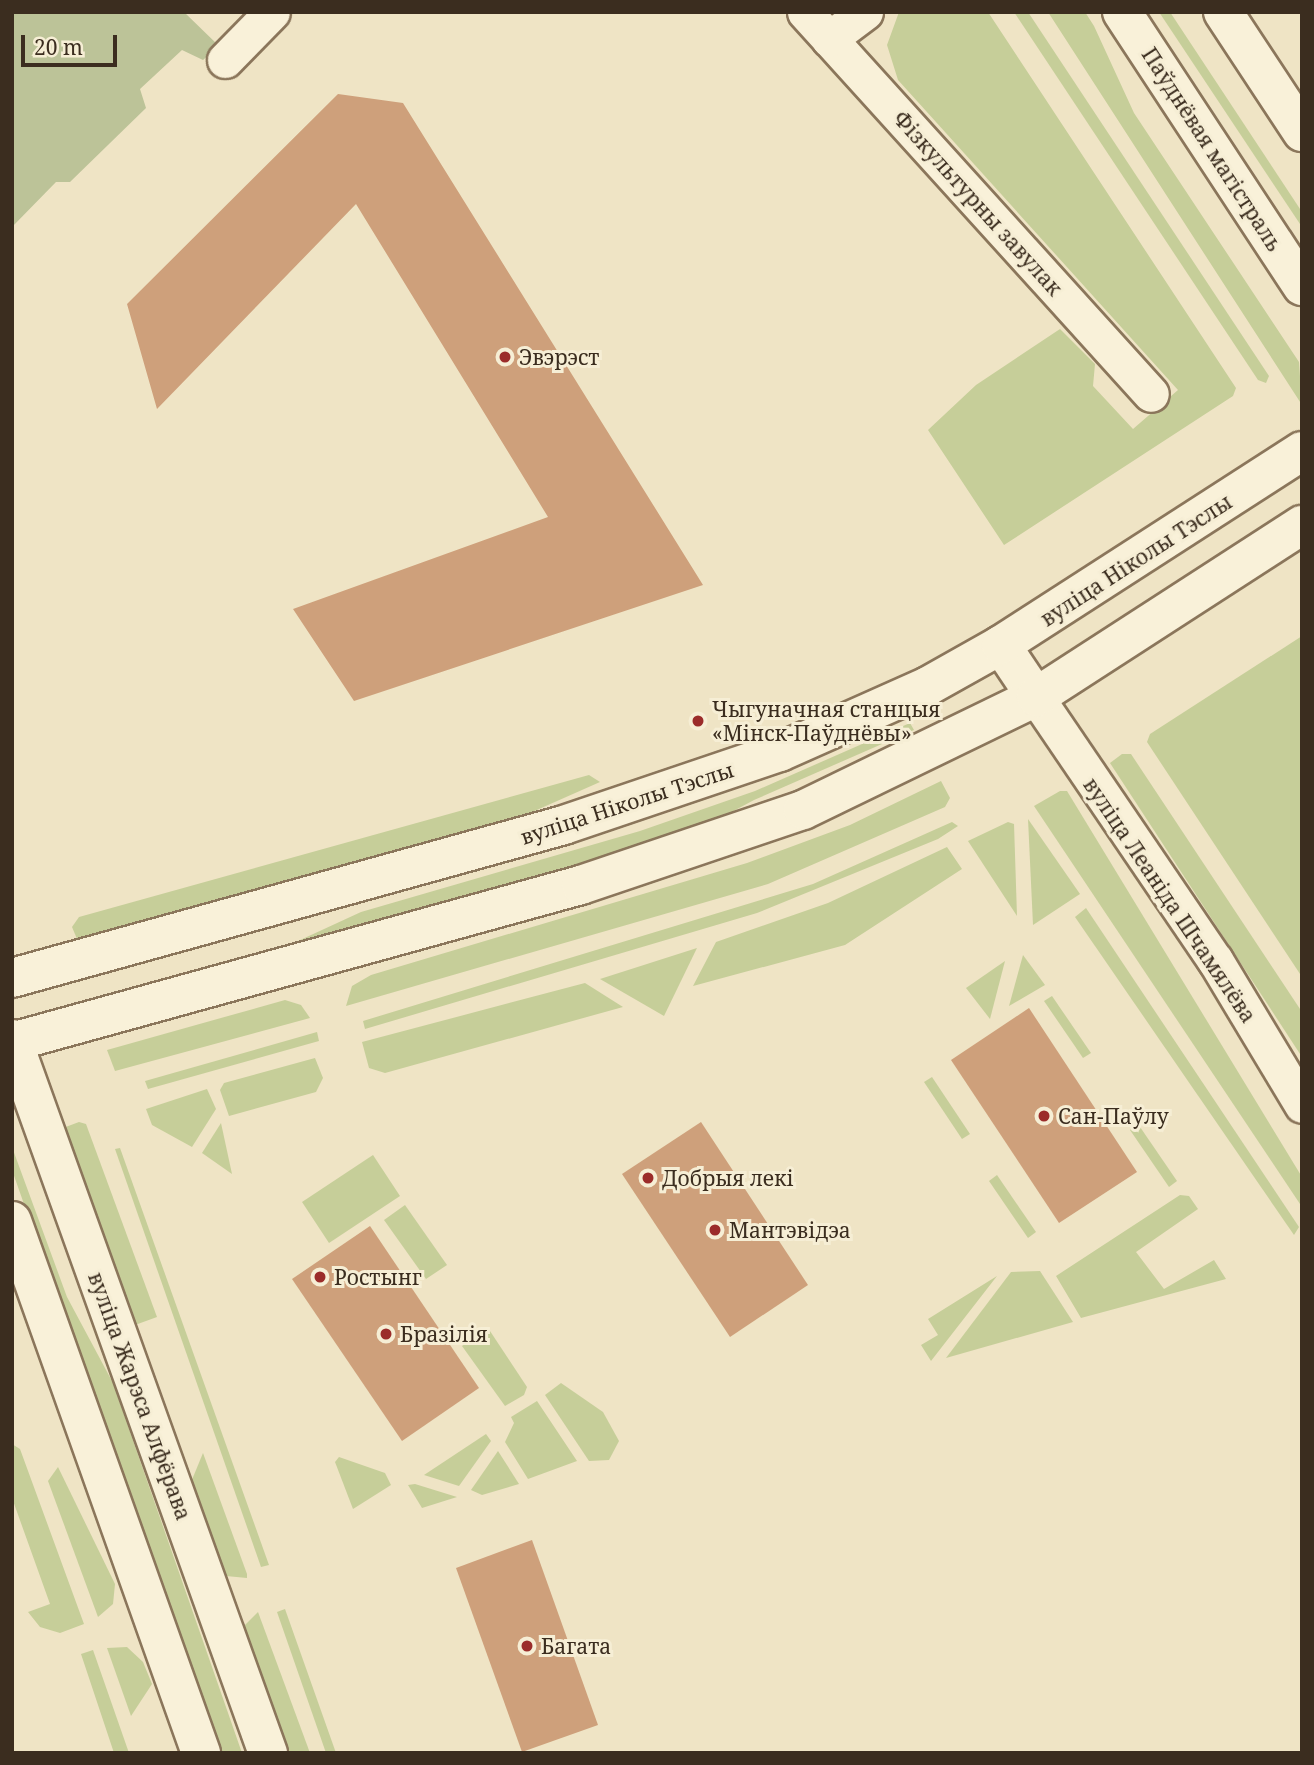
<!DOCTYPE html>
<meta charset="utf-8">
<style>
body{margin:0}
#map{position:relative;width:1314px;height:1765px;overflow:hidden;background:#efe4c5;font-family:"Noto Serif",serif}
div>[style]{position:absolute}
.green>*{inset:0;background:#c6ce99}
.cemetery>*{inset:0;background:#bcc398}
.building>*{inset:0;background:#cea07b}
.roads{filter:drop-shadow(2px 0 #8b765b) drop-shadow(-2px 0 #8b765b) drop-shadow(0 2px #8b765b) drop-shadow(0 -2px #8b765b)}
.minor>*{height:35px;margin:-17.5px;padding:0 17.5px;transform-origin:17.5px;border-radius:17.5px;background:#f9f1d9}
.tertiary>*{height:38px;margin:-19px;padding:0 19px;transform-origin:19px;border-radius:19px;background:#f9f1d9}
.secondary>*{height:38px;margin:-19px;padding:0 19px;transform-origin:19px;border-radius:19px;background:#f9f1d9}
.dots>*{width:19px;height:19px;translate:-50% -50%;box-sizing:border-box;border:4px solid #f6eed5;border-radius:50%}
span{translate:-50% -50%;white-space:nowrap;text-align:center;line-height:1.15;-webkit-text-stroke:6px #f6eed5;paint-order:stroke}
.street-label{font-size:21px;color:#3b2d1f}
.poi-label{font-size:21px;color:#3b2d1f}
.left{translate:0 -50%;text-align:left}
.frame{position:absolute;inset:0;border:14px solid #3b2d1f;pointer-events:none}
.scale{position:absolute;left:21px;top:35px;width:96px;height:32px;box-sizing:border-box;border:4px solid #3b2d1f;border-top:0;padding-left:9px;font-size:21px;line-height:24px;white-space:nowrap;color:#3b2d1f;-webkit-text-stroke:5px #f6eed5;paint-order:stroke}
</style>
<div id="map">
<div class="green">
<div style="clip-path:polygon(899px 12px,988px 12px,1236px 388px,1233px 396px,1004px 545px,928px 430px,976px 385px,1060px 329px,1095px 364px,1093px 386px,1133px 429px,1178px 390px,898px 80px,887px 45px)"></div>
<div style="clip-path:polygon(1014px 12px,1028px 12px,1269px 376px,1266px 383px,1258px 380px)"></div>
<div style="clip-path:polygon(1048px 12px,1085px 12px,1094px 26px,1134px 113px,1299px 362px,1302px 405px)"></div>
<div style="clip-path:polygon(1159px 12px,1170px 12px,1302px 212px,1302px 227px)"></div>
<div style="clip-path:polygon(1302px 636px,1302px 977px,1147px 742px,1150px 734px)"></div>
<div style="clip-path:polygon(910px 723px,914px 730px,754px 800px,685px 837px,285px 947px,361px 912px,640px 831px,755px 791px)"></div>
<div style="clip-path:polygon(1122px 754px,1131px 754px,1302px 1012px,1302px 1057px,1110px 763px)"></div>
<div style="clip-path:polygon(589px 775px,600px 782px,478px 836px,80px 946px,72px 927px,79px 917px)"></div>
<div style="clip-path:polygon(941px 781px,950px 798px,945px 807px,768px 884px,346px 1006px,352px 986px,371px 975px,747px 863px,850px 825px)"></div>
<div style="clip-path:polygon(1060px 791px,1067px 791px,1302px 1177px,1302px 1207px,1034px 806px)"></div>
<div style="clip-path:polygon(1028px 819px,1080px 894px,1033px 925px)"></div>
<div style="clip-path:polygon(952px 822px,958px 826px,938px 839px,757px 913px,365px 1029px,363px 1021px,813px 884px)"></div>
<div style="clip-path:polygon(1008px 822px,1014px 824px,1017px 916px,968px 841px)"></div>
<div style="clip-path:polygon(947px 847px,962px 869px,845px 945px,693px 986px,716px 942px,828px 903px)"></div>
<div style="clip-path:polygon(1086px 908px,1299px 1227px,1294px 1235px,1075px 917px)"></div>
<div style="clip-path:polygon(697px 948px,664px 1016px,600px 979px)"></div>
<div style="clip-path:polygon(1023px 955px,1045px 985px,1009px 1006px)"></div>
<div style="clip-path:polygon(1005px 961px,990px 1019px,966px 988px)"></div>
<div style="clip-path:polygon(585px 983px,623px 1007px,385px 1073px,369px 1068px,362px 1042px)"></div>
<div style="clip-path:polygon(1052px 996px,1091px 1053px,1083px 1058px,1044px 1001px)"></div>
<div style="clip-path:polygon(285px 1000px,301px 1005px,310px 1018px,115px 1071px,107px 1050px)"></div>
<div style="clip-path:polygon(317px 1032px,319px 1041px,148px 1089px,145px 1081px)"></div>
<div style="clip-path:polygon(315px 1058px,323px 1078px,316px 1092px,229px 1116px,220px 1090px,224px 1083px)"></div>
<div style="clip-path:polygon(932px 1077px,970px 1134px,962px 1139px,924px 1082px)"></div>
<div style="clip-path:polygon(207px 1089px,216px 1109px,192px 1147px,152px 1125px,146px 1109px)"></div>
<div style="clip-path:polygon(79px 1122px,86px 1124px,157px 1317px,135px 1325px,63px 1128px)"></div>
<div style="clip-path:polygon(221px 1123px,232px 1174px,202px 1153px)"></div>
<div style="clip-path:polygon(1138px 1124px,1177px 1181px,1169px 1187px,1130px 1130px)"></div>
<div style="clip-path:polygon(12px 1147px,67px 1297px,113px 1383px,242px 1753px,217px 1753px,12px 1170px)"></div>
<div style="clip-path:polygon(120px 1148px,269px 1565px,261px 1567px,115px 1149px)"></div>
<div style="clip-path:polygon(373px 1155px,400px 1196px,329px 1243px,302px 1202px)"></div>
<div style="clip-path:polygon(997px 1175px,1036px 1232px,1028px 1238px,989px 1181px)"></div>
<div style="clip-path:polygon(1180px 1195px,1189px 1196px,1198px 1209px,1136px 1252px,1164px 1289px,1214px 1260px,1226px 1279px,1081px 1318px,1056px 1276px)"></div>
<div style="clip-path:polygon(405px 1205px,447px 1265px,426px 1279px,384px 1220px)"></div>
<div style="clip-path:polygon(1040px 1271px,1073px 1322px,946px 1358px,1011px 1272px)"></div>
<div style="clip-path:polygon(997px 1276px,931px 1361px,921px 1345px,938px 1335px,928px 1319px)"></div>
<div style="clip-path:polygon(488px 1328px,527px 1387px,524px 1395px,505px 1406px,462px 1346px)"></div>
<div style="clip-path:polygon(561px 1383px,603px 1412px,619px 1441px,609px 1460px,589px 1461px,545px 1395px)"></div>
<div style="clip-path:polygon(537px 1401px,577px 1461px,528px 1479px,505px 1442px,514px 1423px,511px 1417px)"></div>
<div style="clip-path:polygon(486px 1434px,491px 1441px,459px 1486px,424px 1475px)"></div>
<div style="clip-path:polygon(12px 1444px,20px 1449px,84px 1624px,60px 1633px,40px 1627px,28px 1612px,50px 1604px,12px 1498px)"></div>
<div style="clip-path:polygon(498px 1451px,519px 1484px,482px 1495px,471px 1490px)"></div>
<div style="clip-path:polygon(203px 1453px,247px 1574px,247px 1578px,226px 1576px,217px 1565px,189px 1487px)"></div>
<div style="clip-path:polygon(339px 1457px,385px 1473px,391px 1485px,353px 1509px,335px 1462px)"></div>
<div style="clip-path:polygon(58px 1467px,115px 1584px,113px 1604px,98px 1617px,48px 1481px)"></div>
<div style="clip-path:polygon(415px 1484px,457px 1497px,422px 1508px,408px 1485px)"></div>
<div style="clip-path:polygon(285px 1609px,336px 1753px,326px 1753px,277px 1612px)"></div>
<div style="clip-path:polygon(258px 1612px,310px 1753px,283px 1753px,243px 1627px)"></div>
<div style="clip-path:polygon(127px 1647px,143px 1662px,152px 1684px,131px 1716px,107px 1648px)"></div>
<div style="clip-path:polygon(93px 1650px,129px 1753px,114px 1753px,81px 1654px)"></div>
</div>
<div class="cemetery">
<div style="clip-path:polygon(12px 12px,184px 12px,219px 46px,203px 60px,182px 50px,140px 89px,146px 108px,70px 182px,56px 182px,12px 227px)"></div>
</div>
<div class="building">
<div style="clip-path:polygon(338px 94px,403px 103px,703px 585px,354px 701px,293px 609px,548px 517px,356px 204px,157px 409px,127px 304px)"></div>
<div style="clip-path:polygon(1029px 1008px,1137px 1172px,1059px 1223px,951px 1060px)"></div>
<div style="clip-path:polygon(701px 1122px,808px 1285px,730px 1337px,622px 1174px)"></div>
<div style="clip-path:polygon(370px 1226px,479px 1388px,402px 1441px,292px 1279px)"></div>
<div style="clip-path:polygon(532px 1540px,598px 1725px,522px 1752px,456px 1568px)"></div>
</div>
<div class="roads">
<div class="minor">
<div style="left:805px;top:12px;width:515px;rotate:47.83deg"></div>
<div style="left:829px;top:39px;width:45px;rotate:-36.9deg"></div>
<div style="left:225px;top:60px;width:67px;rotate:-45.6deg"></div>
<div style="left:1036px;top:697px;width:318px;rotate:55.8deg"></div>
<div style="left:1215px;top:960px;width:169px;rotate:59deg"></div>
</div>
<div class="tertiary">
<div style="left:1001px;top:645px;width:63px;rotate:56.1deg"></div>
</div>
<div class="secondary">
<div style="left:1122px;top:12px;width:328px;rotate:56.7deg"></div>
<div style="left:1223px;top:12px;width:144px;rotate:56.6deg"></div>
<div style="left:12px;top:978px;width:573px;rotate:-15.49deg"></div>
<div style="left:564px;top:825px;width:228px;rotate:-18.7deg"></div>
<div style="left:780px;top:752px;width:162px;rotate:-24deg"></div>
<div style="left:928px;top:686px;width:84px;rotate:-29.3deg"></div>
<div style="left:1001px;top:645px;width:358px;rotate:-32.8deg"></div>
<div style="left:12px;top:1039px;width:759px;rotate:70.28deg"></div>
<div style="left:12px;top:1042px;width:590px;rotate:-15.43deg"></div>
<div style="left:581px;top:885px;width:234px;rotate:-18.7deg"></div>
<div style="left:803px;top:810px;width:259px;rotate:-25.9deg"></div>
<div style="left:1036px;top:697px;width:317px;rotate:-32.9deg"></div>
<div style="left:12px;top:1221px;width:565px;rotate:70.44deg"></div>
</div>
</div>
<div class="dots">
<div style="left:505px;top:357px;background:#9b2c2a"></div>
<div style="left:698px;top:721px;background:#9b2c2a"></div>
<div style="left:1044px;top:1116px;background:#9b2c2a"></div>
<div style="left:648px;top:1178px;background:#9b2c2a"></div>
<div style="left:715px;top:1230px;background:#9b2c2a"></div>
<div style="left:320px;top:1277px;background:#9b2c2a"></div>
<div style="left:386px;top:1334px;background:#9b2c2a"></div>
<div style="left:527px;top:1646px;background:#9b2c2a"></div>
</div>
<div class="street-label">
<span style="left:1212px;top:149px;rotate:57deg">Паўднёвая магістраль</span>
<span style="left:978px;top:203px;rotate:48deg">Фізкультурны завулак</span>
<span style="left:1136px;top:560px;rotate:-33deg">вуліца Ніколы Тэслы</span>
<span style="left:627px;top:803px;rotate:-18deg">вуліца Ніколы Тэслы</span>
<span style="left:1170px;top:900px;rotate:56deg">вуліца Леаніда Шчамялёва</span>
<span style="left:140px;top:1396px;rotate:70deg">вуліца Жарэса Алфёрава</span>
</div>
<div class="poi-label">
<span class="left" style="left:519px;top:357px">Эвэрэст</span>
<span class="left" style="left:712px;top:721px">Чыгуначная станцыя<br>«Мінск-Паўднёвы»</span>
<span class="left" style="left:1058px;top:1116px">Сан-Паўлу</span>
<span class="left" style="left:662px;top:1178px">Добрыя лекі</span>
<span class="left" style="left:729px;top:1230px">Мантэвідэа</span>
<span class="left" style="left:334px;top:1277px">Ростынг</span>
<span class="left" style="left:400px;top:1334px">Бразілія</span>
<span class="left" style="left:541px;top:1646px">Багата</span>
</div>
<div class="frame"></div>
<div class="scale">20 m</div>
</div>
